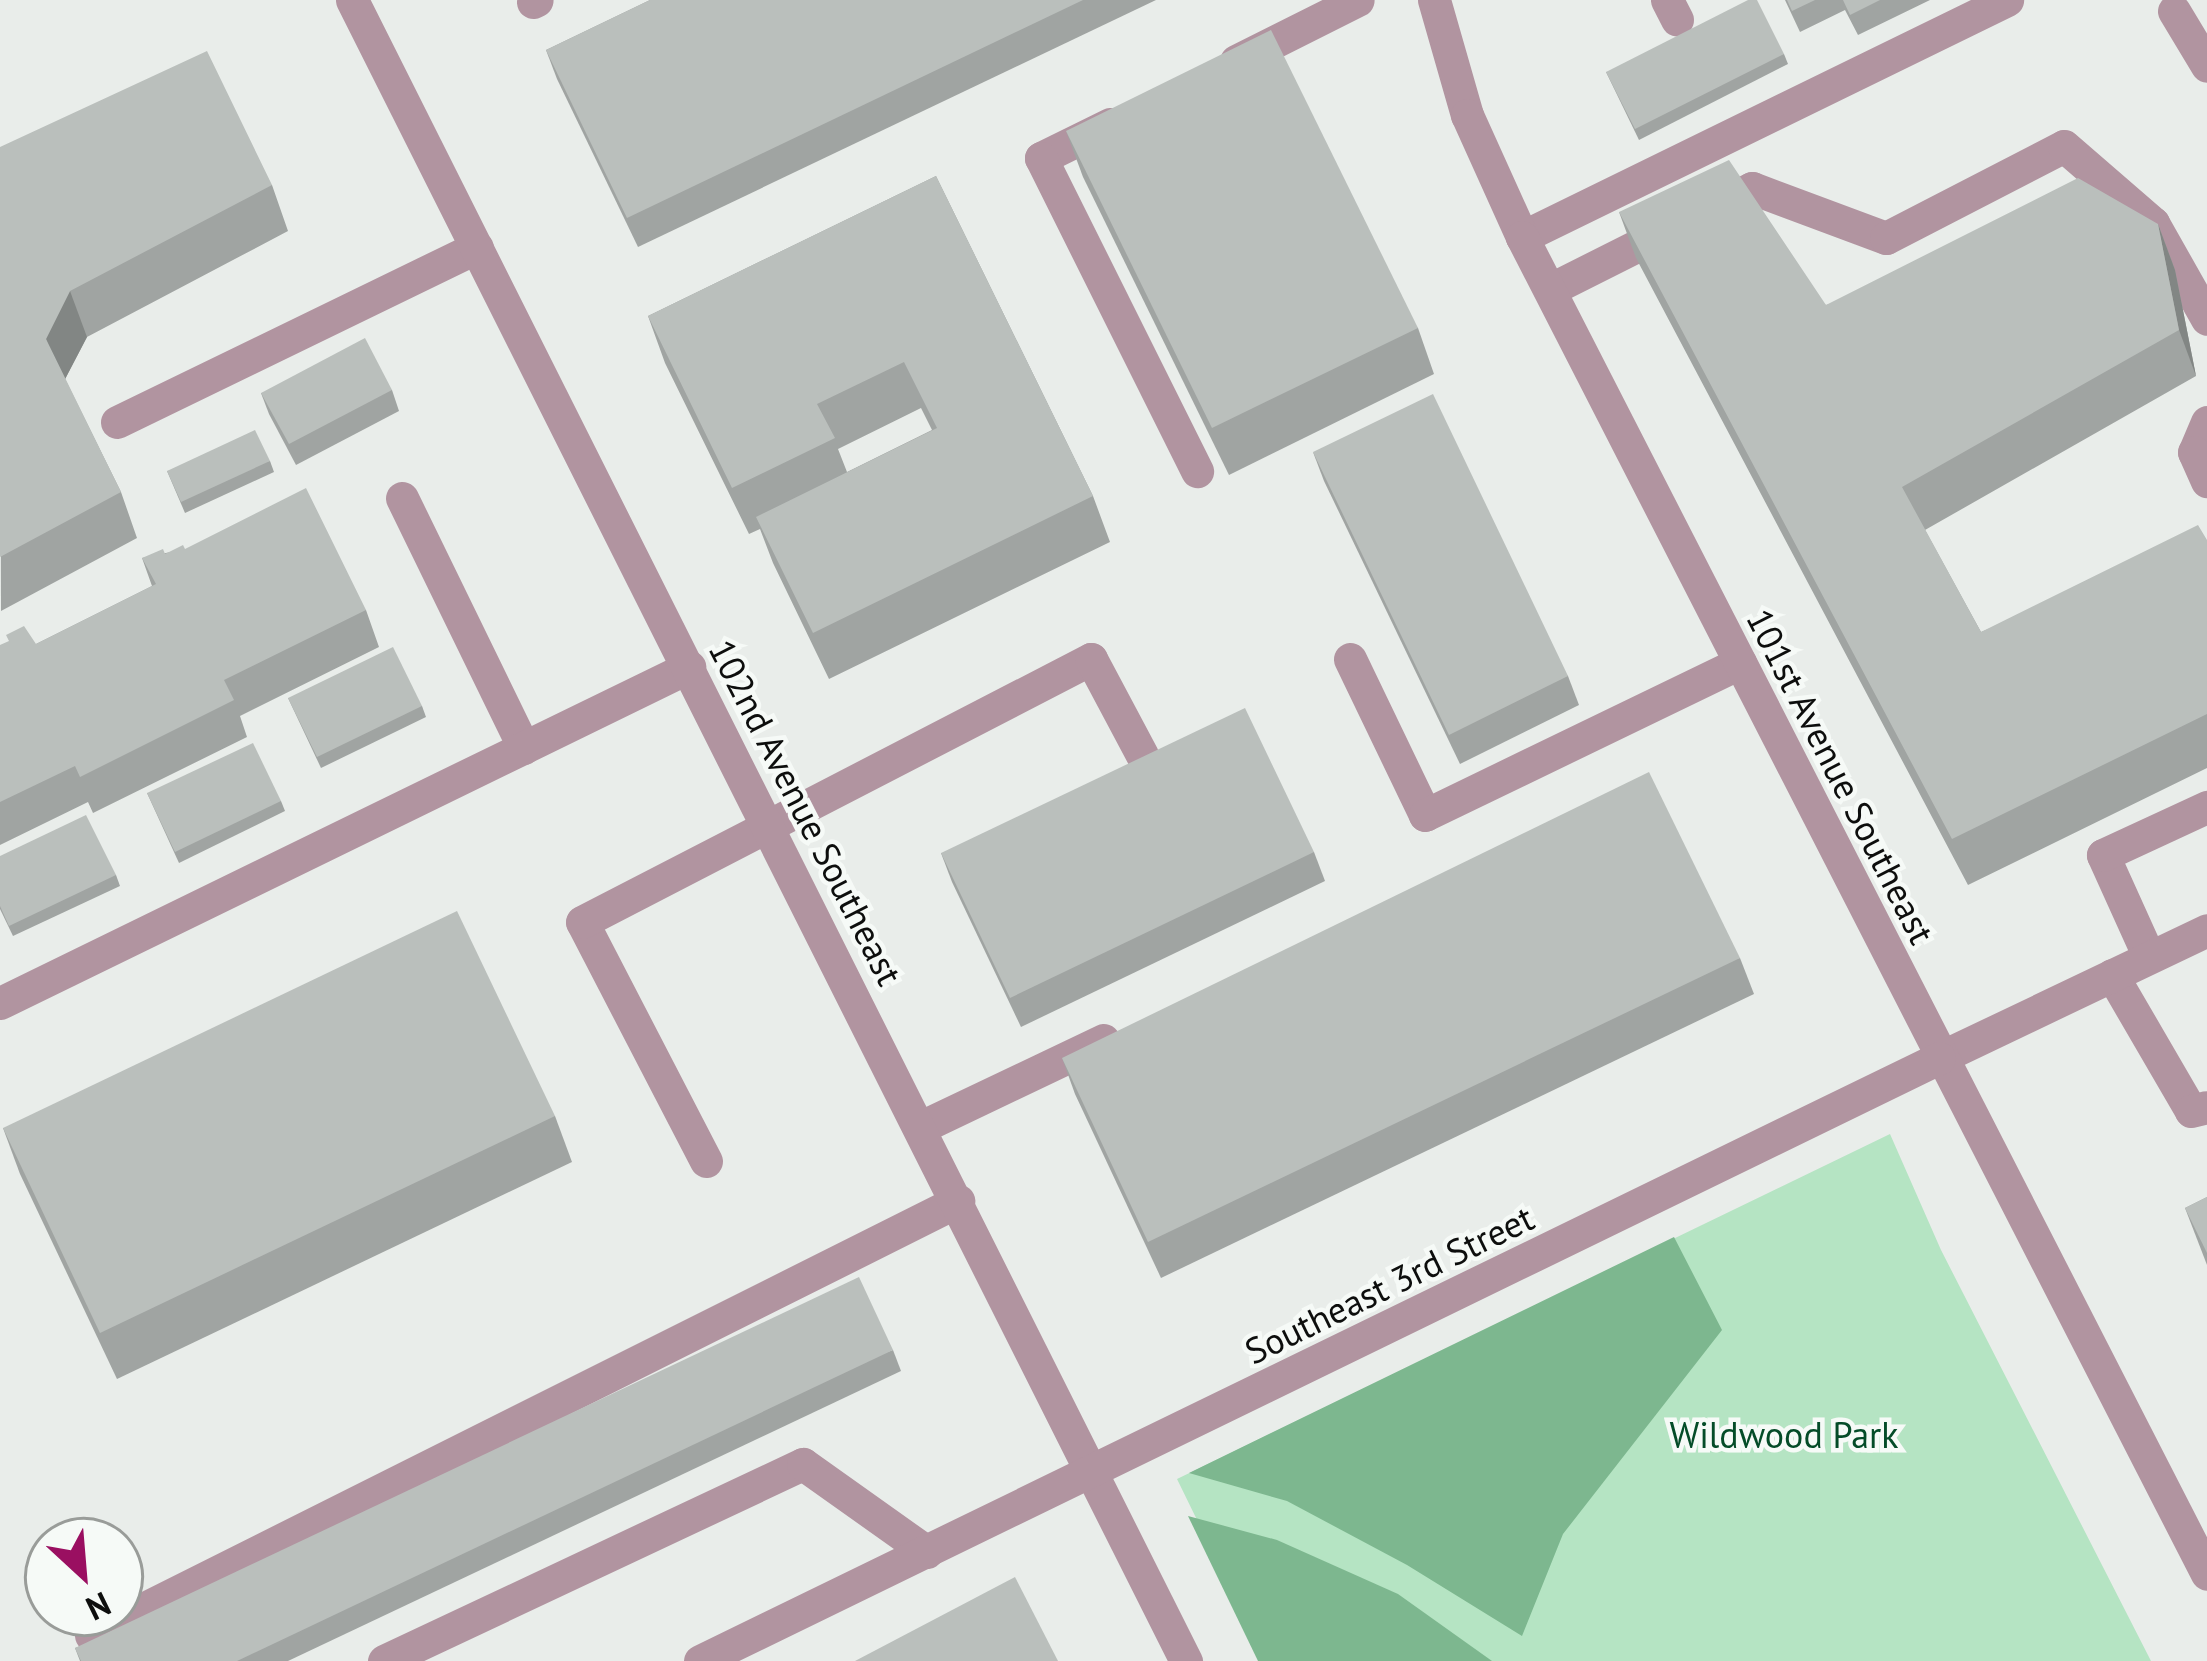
<!DOCTYPE html>
<style>
body{margin:0}
#map{position:relative;width:2207px;height:1661px;overflow:hidden;background:#e9edea;font-family:"PT Sans",sans-serif}
div>[style]{position:absolute}
.green>*{inset:0;background:#b5e4c3}
.forest>*{inset:0;background:#7db78f}
.service>*{height:33px;margin:-16.5px;padding:0 16.5px;transform-origin:16.5px;border-radius:16.5px;background:#b194a0}
.tertiary>*{height:33px;margin:-16.5px;padding:0 16.5px;transform-origin:16.5px;border-radius:16.5px;background:#b194a0}
.wall>*{inset:0;background:#a0a4a2}
.shaded-wall>*{inset:0;background:#828684}
.building>*{inset:0;background:#babfbc}
span{translate:-50% -50%;white-space:nowrap;text-align:center;line-height:1.15;-webkit-text-stroke:9px #f6faf7;paint-order:stroke}
.street-label{font-size:36px;color:#0d0e0d}
.park-label{font-size:36px;color:#044c28}
.north{position:absolute;left:24px;top:1517px;width:120px;height:120px;box-sizing:border-box;background:#f6faf7;border:3px solid #999c99;border-radius:50%;rotate:154deg;font-size:33px;font-weight:700;line-height:48px;text-align:center;color:#0d0e0d}
.north::after{content:'';display:block;margin:auto;width:42px;height:54px;background:#9a0f61;clip-path:polygon(50% 0,100% 100%,50% 72%,0 100%)}
</style>
<div id="map">
<div class="green">
<div style="clip-path:polygon(1890px 1134px,1941px 1250px,2151px 1661px,1266px 1661px,1177px 1479px)"></div>
</div>
<div class="forest">
<div style="clip-path:polygon(1674px 1237px,1722px 1330px,1563px 1534px,1522px 1636px,1407px 1565px,1287px 1501px,1189px 1473px)"></div>
<div style="clip-path:polygon(1188px 1516px,1277px 1540px,1398px 1594px,1492px 1661px,1258px 1661px)"></div>
</div>
<div class="service">
<div style="left:1667px;top:0;width:22px;rotate:63deg"></div>
<div style="left:533px;top:2px;width:4px;rotate:-27deg"></div>
<div style="left:2174px;top:11px;width:64px;rotate:59deg"></div>
<div style="left:1236px;top:61px;width:136px;rotate:-26.6deg"></div>
<div style="left:1110px;top:124px;width:77px;rotate:153.8deg"></div>
<div style="left:1041px;top:158px;width:350px;rotate:63.5deg"></div>
<div style="left:1522px;top:237px;width:540px;rotate:-26.04deg"></div>
<div style="left:1551px;top:289px;width:225px;rotate:-26.7deg"></div>
<div style="left:1752px;top:188px;width:143px;rotate:20.5deg"></div>
<div style="left:1886px;top:238px;width:200px;rotate:-27.3deg"></div>
<div style="left:2064px;top:146px;width:118px;rotate:40.9deg"></div>
<div style="left:2153px;top:223px;width:110px;rotate:60.6deg"></div>
<div style="left:117px;top:422px;width:400px;rotate:-25.9deg"></div>
<div style="left:2207px;top:422px;width:33px;rotate:113deg"></div>
<div style="left:2194px;top:452px;width:32px;rotate:66deg"></div>
<div style="left:402px;top:498px;width:278px;rotate:64deg"></div>
<div style="left:1350px;top:659px;width:173px;rotate:64.3deg"></div>
<div style="left:1425px;top:815px;width:350px;rotate:-25.8deg"></div>
<div style="left:2149px;top:957px;width:112px;rotate:-114.3deg"></div>
<div style="left:2103px;top:855px;width:115px;rotate:-24.8deg"></div>
<div style="left:2112px;top:975px;width:157px;rotate:59.8deg"></div>
<div style="left:2191px;top:1111px;width:16px;rotate:-14deg"></div>
<div style="left:0;top:1003px;width:767px;rotate:-26deg"></div>
<div style="left:1939px;top:1058px;width:297px;rotate:-25.5deg"></div>
<div style="left:921px;top:1127px;width:202px;rotate:-25.5deg"></div>
<div style="left:706px;top:1161px;width:269px;rotate:-117.4deg"></div>
<div style="left:582px;top:922px;width:573px;rotate:-27.33deg"></div>
<div style="left:1091px;top:659px;width:109px;rotate:62deg"></div>
<div style="left:91px;top:1635px;width:970px;rotate:-26.59deg"></div>
<div style="left:384px;top:1661px;width:463px;rotate:-25.2deg"></div>
<div style="left:803px;top:1464px;width:152px;rotate:35.4deg"></div>
</div>
<div class="tertiary">
<div style="left:352px;top:0;width:1859px;rotate:63.34deg"></div>
<div style="left:1434px;top:0;width:120px;rotate:74deg"></div>
<div style="left:1467px;top:115px;width:134px;rotate:65.7deg"></div>
<div style="left:1522px;top:237px;width:1502px;rotate:62.87deg"></div>
<div style="left:700px;top:1661px;width:1378px;rotate:-25.95deg"></div>
</div>
<div class="wall">
<div style="clip-path:polygon(650px 0,1156px 0,638px 247px,557px 79px,546px 50px)"></div>
<div style="clip-path:polygon(1785px 0,1930px 0,1858px 35px,1845px 10px,1800px 32px)"></div>
<div style="clip-path:polygon(1784px 54px,1788px 64px,1639px 140px,1606px 72px)"></div>
<div style="clip-path:polygon(1066px 131px,1418px 328px,1434px 374px,1229px 475px,1083px 177px)"></div>
<div style="clip-path:polygon(0 147px,272px 185px,288px 231px,87px 337px,65px 379px,121px 492px,137px 538px,1px 611px)"></div>
<div style="clip-path:polygon(evenodd,936px 176px,1093px 496px,1110px 542px,829px 679px,773px 563px,760px 529px,749px 534px,665px 363px,648px 316px,936px 176px,921px 408px,932px 430px,847px 472px,838px 449px,921px 408px)"></div>
<div style="clip-path:polygon(1619px 212px,1826px 305px,2158px 224px,2175px 270px,2196px 376px,1925px 530px,1981px 632px,2207px 540px,2207px 768px,1968px 885px,1636px 258px)"></div>
<div style="clip-path:polygon(392px 390px,399px 411px,296px 465px,269px 414px,261px 393px)"></div>
<div style="clip-path:polygon(1313px 452px,1568px 676px,1579px 705px,1460px 764px,1324px 481px)"></div>
<div style="clip-path:polygon(270px 461px,274px 472px,185px 513px,167px 471px)"></div>
<div style="clip-path:polygon(185px 549px,366px 610px,379px 647px,240px 716px,247px 737px,93px 813px,88px 802px,0 845px,0 645px,36px 644px,152px 586px,142px 558px)"></div>
<div style="clip-path:polygon(288px 698px,422px 706px,426px 717px,321px 768px)"></div>
<div style="clip-path:polygon(147px 793px,281px 801px,285px 811px,179px 863px)"></div>
<div style="clip-path:polygon(1314px 852px,1325px 881px,1021px 1027px,952px 882px,941px 853px)"></div>
<div style="clip-path:polygon(0 856px,116px 875px,120px 886px,13px 936px,0 909px)"></div>
<div style="clip-path:polygon(1740px 958px,1754px 994px,1161px 1278px,1075px 1094px,1062px 1058px)"></div>
<div style="clip-path:polygon(555px 1116px,572px 1162px,117px 1379px,20px 1174px,3px 1128px)"></div>
<div style="clip-path:polygon(2207px 1197px,2207px 1265px,2185px 1208px)"></div>
<div style="clip-path:polygon(893px 1350px,901px 1371px,288px 1661px,80px 1661px,75px 1648px)"></div>
</div>
<div class="shaded-wall">
<div style="clip-path:polygon(2158px 224px,2175px 270px,2196px 376px,2179px 330px)"></div>
<div style="clip-path:polygon(70px 291px,87px 337px,62px 385px,46px 339px)"></div>
</div>
<div class="building">
<div style="clip-path:polygon(650px 0,1083px 0,627px 218px,546px 50px)"></div>
<div style="clip-path:polygon(1748px 0,1757px 0,1784px 54px,1635px 129px,1606px 72px)"></div>
<div style="clip-path:polygon(1787px 0,1815px 0,1792px 11px)"></div>
<div style="clip-path:polygon(1843px 0,1880px 0,1850px 15px)"></div>
<div style="clip-path:polygon(1271px 30px,1418px 328px,1212px 428px,1066px 131px)"></div>
<div style="clip-path:polygon(207px 51px,272px 185px,70px 291px,46px 339px,121px 492px,0 557px,0 147px)"></div>
<div style="clip-path:polygon(1729px 160px,1826px 305px,2078px 178px,2158px 224px,2179px 330px,1902px 487px,1981px 632px,2198px 525px,2207px 540px,2207px 714px,1952px 839px,1619px 212px)"></div>
<div style="clip-path:polygon(936px 176px,1093px 496px,813px 633px,756px 517px,937px 428px,904px 362px,817px 404px,835px 438px,732px 488px,648px 316px)"></div>
<div style="clip-path:polygon(365px 338px,392px 390px,289px 444px,261px 393px)"></div>
<div style="clip-path:polygon(1433px 394px,1568px 676px,1449px 735px,1313px 452px)"></div>
<div style="clip-path:polygon(255px 430px,270px 461px,181px 502px,167px 471px)"></div>
<div style="clip-path:polygon(306px 488px,366px 610px,224px 680px,234px 700px,80px 777px,75px 766px,0 802px,0 645px,9px 641px,6px 635px,24px 626px,36px 644px,156px 584px,142px 558px,163px 549px,165px 554px,183px 545px,185px 549px)"></div>
<div style="clip-path:polygon(393px 647px,422px 706px,317px 757px,288px 698px)"></div>
<div style="clip-path:polygon(1245px 708px,1314px 852px,1010px 998px,941px 853px)"></div>
<div style="clip-path:polygon(253px 743px,281px 801px,175px 852px,147px 793px)"></div>
<div style="clip-path:polygon(1649px 772px,1740px 958px,1148px 1242px,1062px 1058px)"></div>
<div style="clip-path:polygon(86px 815px,116px 875px,9px 926px,0 906px,0 856px)"></div>
<div style="clip-path:polygon(457px 911px,555px 1116px,100px 1333px,3px 1128px)"></div>
<div style="clip-path:polygon(2207px 1197px,2207px 1253px,2185px 1208px)"></div>
<div style="clip-path:polygon(859px 1277px,893px 1350px,237px 1661px,81px 1661px,75px 1648px)"></div>
<div style="clip-path:polygon(1015px 1577px,1058px 1661px,855px 1661px)"></div>
</div>
<div class="street-label">
<span style="left:1841px;top:776px;rotate:63deg">101st Avenue Southeast</span>
<span style="left:806px;top:812px;rotate:63deg">102nd Avenue Southeast</span>
<span style="left:1389px;top:1284px;rotate:-26deg">Southeast 3rd Street</span>
</div>
<div class="park-label">
<span style="left:1784px;top:1435px">Wildwood Park</span>
</div>
<div class="north">N</div>
</div>
